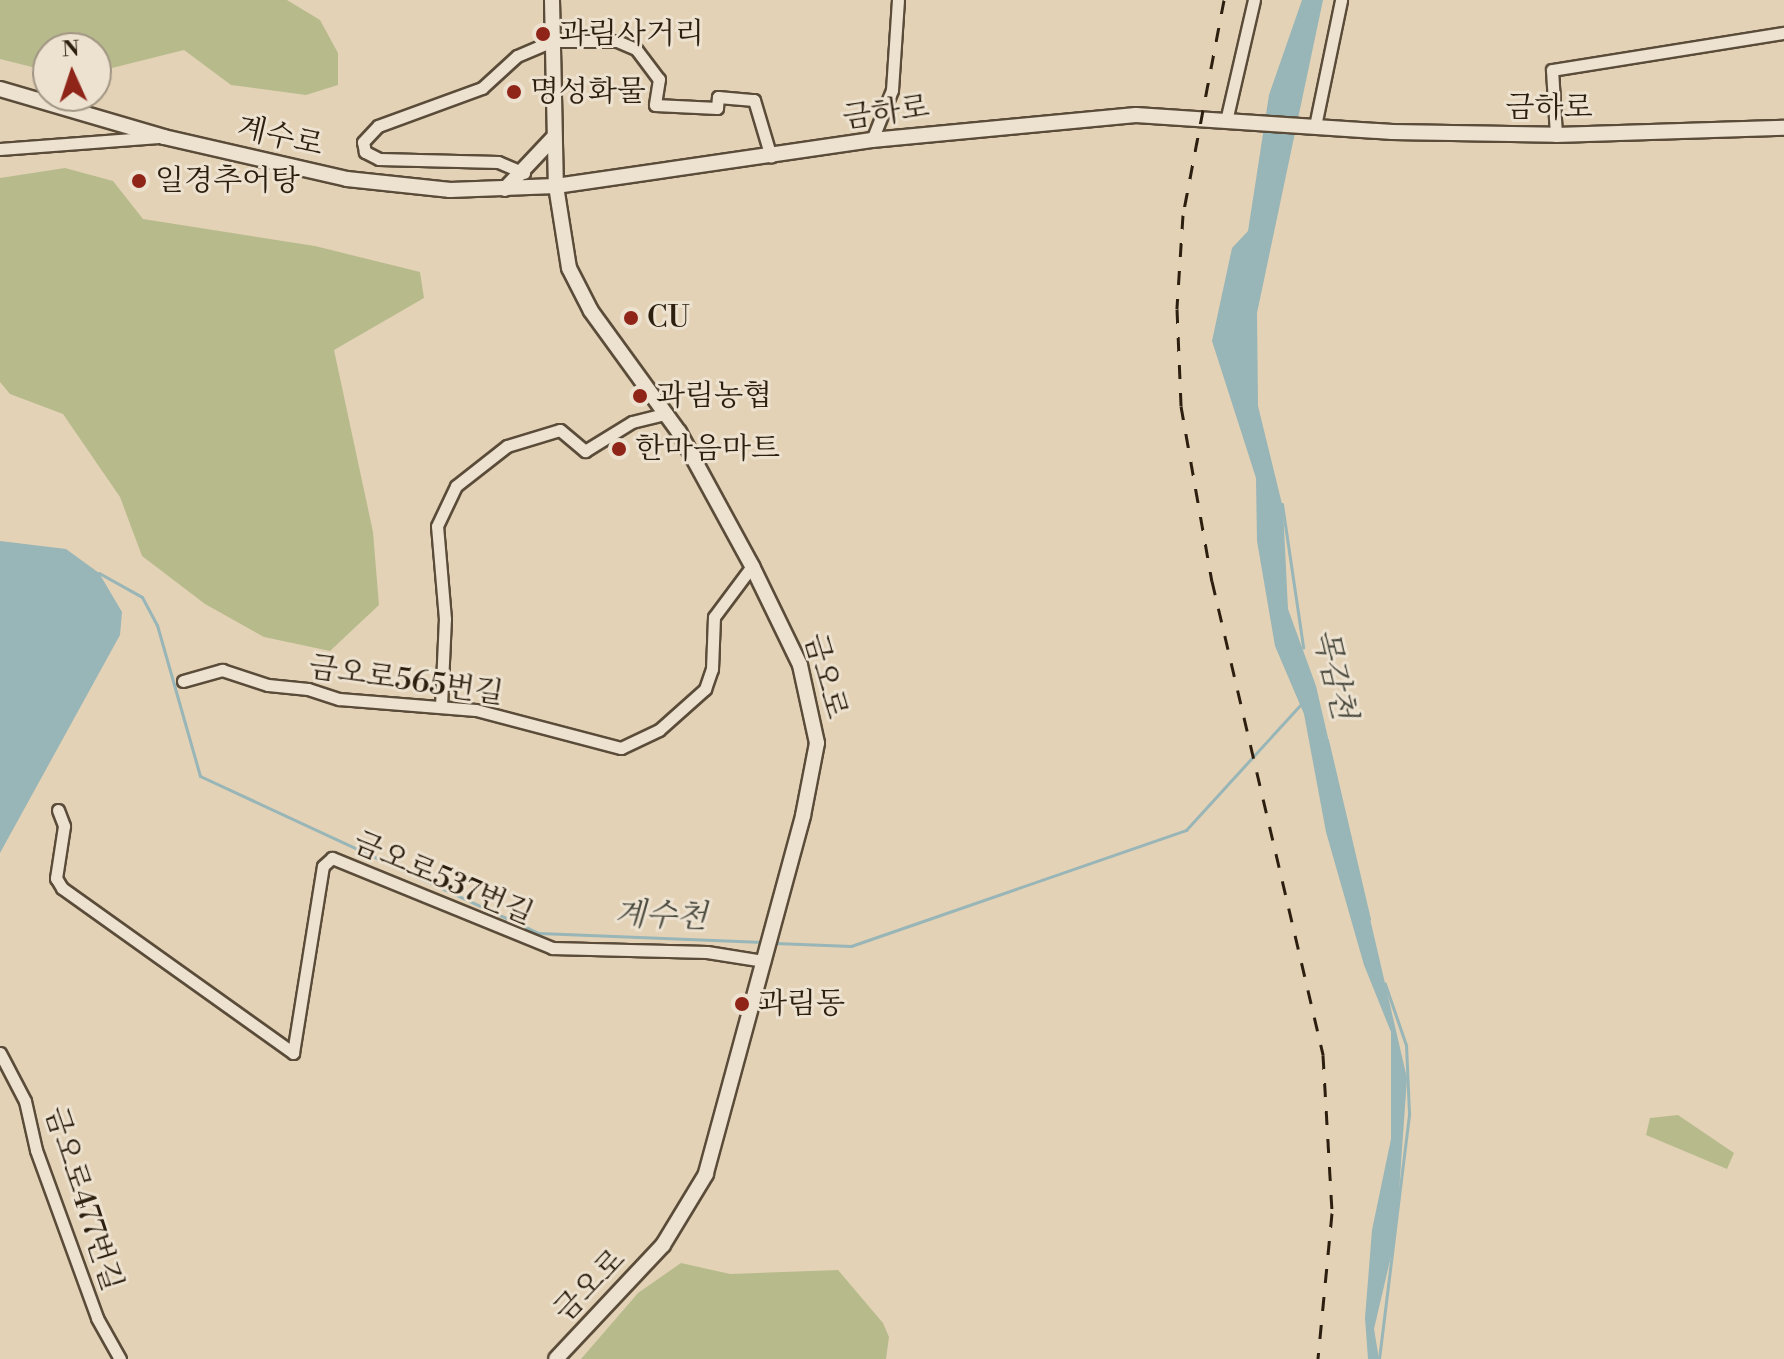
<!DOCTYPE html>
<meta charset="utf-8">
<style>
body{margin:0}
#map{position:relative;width:1784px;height:1359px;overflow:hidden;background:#e3d2b6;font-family:"Libre Bodoni","Noto Serif KR",serif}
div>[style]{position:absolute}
.green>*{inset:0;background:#b7bb8c}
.water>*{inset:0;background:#98b5b7}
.stream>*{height:3px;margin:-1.5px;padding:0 1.5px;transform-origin:1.5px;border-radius:1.5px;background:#98b5b7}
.roads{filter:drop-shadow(2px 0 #5a4c39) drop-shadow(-2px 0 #5a4c39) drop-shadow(0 2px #5a4c39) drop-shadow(0 -2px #5a4c39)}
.minor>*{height:11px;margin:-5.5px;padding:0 5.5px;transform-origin:5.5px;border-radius:5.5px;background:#ede2d0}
.secondary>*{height:14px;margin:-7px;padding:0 7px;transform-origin:7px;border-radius:7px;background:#ede2d0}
.rail>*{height:3px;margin-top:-1.5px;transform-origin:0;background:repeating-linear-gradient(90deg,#2c1f0f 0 14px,transparent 0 28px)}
.dots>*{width:22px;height:22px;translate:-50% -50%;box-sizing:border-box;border:4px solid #ede2d0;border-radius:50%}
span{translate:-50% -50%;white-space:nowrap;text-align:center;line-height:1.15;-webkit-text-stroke:6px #ede2d0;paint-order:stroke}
.poi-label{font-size:30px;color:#2c1f0f}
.left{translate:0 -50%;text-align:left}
.street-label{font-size:30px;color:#2c1f0f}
.water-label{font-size:32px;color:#4c4c41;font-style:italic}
.north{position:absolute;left:32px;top:32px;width:80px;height:80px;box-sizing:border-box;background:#ede2d0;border:2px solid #a09483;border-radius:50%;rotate:357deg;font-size:22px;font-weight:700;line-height:32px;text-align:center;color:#2c1f0f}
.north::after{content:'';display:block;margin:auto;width:28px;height:36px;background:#8f2418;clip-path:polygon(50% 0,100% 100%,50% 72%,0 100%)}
</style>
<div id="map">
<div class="green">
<div style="clip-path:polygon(0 0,287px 0,320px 20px,338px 53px,338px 85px,306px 95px,231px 85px,184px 50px,96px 72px,96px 48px,48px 48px,48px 69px,32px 67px,0 59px)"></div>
<div style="clip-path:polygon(65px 168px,113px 181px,143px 219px,315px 246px,420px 272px,424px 298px,334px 350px,373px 532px,379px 605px,330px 651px,264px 637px,205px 604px,142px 556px,120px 497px,63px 414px,10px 394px,0 382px,0 178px)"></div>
<div style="clip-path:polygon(1678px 1115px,1734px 1153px,1727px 1169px,1646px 1135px,1650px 1118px)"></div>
<div style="clip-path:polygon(681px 1263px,730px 1274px,838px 1270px,883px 1323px,889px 1337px,886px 1359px,581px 1359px,638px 1293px)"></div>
</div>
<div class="water">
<div style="clip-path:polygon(1302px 0,1323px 0,1257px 313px,1258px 406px,1283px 508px,1288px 609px,1316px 686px,1407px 1078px,1396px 1235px,1374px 1329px,1379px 1359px,1368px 1359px,1365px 1318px,1372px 1230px,1391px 1139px,1391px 1032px,1364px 965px,1326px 832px,1304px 714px,1275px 646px,1257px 541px,1256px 478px,1212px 341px,1232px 248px,1248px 231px,1269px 95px)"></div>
<div style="clip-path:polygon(0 541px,66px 549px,99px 573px,122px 612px,120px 635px,0 853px)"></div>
</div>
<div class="stream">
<div style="left:1282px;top:504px;width:145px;rotate:81.6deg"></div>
<div style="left:99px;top:573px;width:49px;rotate:29.2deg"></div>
<div style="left:142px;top:597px;width:32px;rotate:62deg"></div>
<div style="left:157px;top:625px;width:157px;rotate:74.1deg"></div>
<div style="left:200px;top:776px;width:374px;rotate:24.9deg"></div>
<div style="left:539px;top:933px;width:224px;rotate:2.3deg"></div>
<div style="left:1327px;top:740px;width:184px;rotate:76.8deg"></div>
<div style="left:775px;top:943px;width:76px;rotate:2.3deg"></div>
<div style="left:851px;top:946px;width:355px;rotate:-19.1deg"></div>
<div style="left:1186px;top:830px;width:173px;rotate:-47.6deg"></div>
<div style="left:1379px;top:1359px;width:248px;rotate:-83deg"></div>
<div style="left:1409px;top:1113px;width:68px;rotate:-92.5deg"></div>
<div style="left:1406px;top:1045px;width:65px;rotate:-109deg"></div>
</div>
<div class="roads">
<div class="minor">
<div style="left:1226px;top:121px;width:124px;rotate:-77deg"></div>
<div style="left:1315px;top:126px;width:129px;rotate:-78.3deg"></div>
<div style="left:1556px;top:135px;width:65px;rotate:-93.5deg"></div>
<div style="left:1552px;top:70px;width:235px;rotate:-9.1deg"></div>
<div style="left:872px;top:140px;width:54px;rotate:-68.2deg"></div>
<div style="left:892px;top:90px;width:90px;rotate:-86.2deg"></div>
<div style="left:0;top:149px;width:159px;rotate:-4.3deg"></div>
<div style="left:524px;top:173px;width:28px;rotate:-157deg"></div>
<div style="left:498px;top:162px;width:119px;rotate:-178.6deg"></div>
<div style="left:379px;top:159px;width:16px;rotate:-153deg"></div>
<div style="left:365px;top:152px;width:10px;rotate:-101deg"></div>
<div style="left:363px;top:142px;width:22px;rotate:-47deg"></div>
<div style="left:378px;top:126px;width:111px;rotate:-20.1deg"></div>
<div style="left:482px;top:88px;width:47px;rotate:-42.4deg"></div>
<div style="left:517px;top:56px;width:38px;rotate:-23deg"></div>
<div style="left:552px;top:41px;width:65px"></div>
<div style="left:617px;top:41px;width:21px;rotate:23deg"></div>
<div style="left:636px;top:49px;width:38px;rotate:53deg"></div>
<div style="left:659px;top:79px;width:26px;rotate:99deg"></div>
<div style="left:655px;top:105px;width:62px;rotate:2.8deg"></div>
<div style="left:717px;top:108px;width:11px;rotate:-85deg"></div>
<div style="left:718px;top:97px;width:36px;rotate:5deg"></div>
<div style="left:754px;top:100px;width:59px;rotate:73.4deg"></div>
<div style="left:183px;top:681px;width:41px;rotate:-15.8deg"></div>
<div style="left:222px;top:670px;width:48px;rotate:18.1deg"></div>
<div style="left:268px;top:685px;width:40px;rotate:5.7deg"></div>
<div style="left:308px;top:689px;width:33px;rotate:18deg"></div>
<div style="left:339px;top:699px;width:137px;rotate:4.6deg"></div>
<div style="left:476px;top:710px;width:150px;rotate:14.7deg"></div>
<div style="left:621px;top:748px;width:42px;rotate:-25.3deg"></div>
<div style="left:659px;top:730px;width:62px;rotate:-41.7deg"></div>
<div style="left:705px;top:689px;width:21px;rotate:-71deg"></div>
<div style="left:712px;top:669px;width:52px;rotate:-87.8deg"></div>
<div style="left:714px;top:617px;width:64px;rotate:-53.3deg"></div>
<div style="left:441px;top:706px;width:87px;rotate:-87.4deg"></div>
<div style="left:445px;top:619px;width:93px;rotate:-94.9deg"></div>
<div style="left:437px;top:526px;width:44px;rotate:-64.6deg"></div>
<div style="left:456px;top:486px;width:65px;rotate:-38.1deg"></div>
<div style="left:507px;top:446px;width:55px;rotate:-16.8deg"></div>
<div style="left:560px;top:430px;width:33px;rotate:40deg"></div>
<div style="left:585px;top:451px;width:55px;rotate:-31.7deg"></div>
<div style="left:632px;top:422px;width:36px;rotate:-14deg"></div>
<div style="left:58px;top:810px;width:17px;rotate:69deg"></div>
<div style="left:64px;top:826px;width:53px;rotate:98.7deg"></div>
<div style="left:56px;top:878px;width:12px;rotate:59deg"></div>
<div style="left:62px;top:888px;width:284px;rotate:35.5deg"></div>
<div style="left:293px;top:1053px;width:189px;rotate:-80.9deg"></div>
<div style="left:323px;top:866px;width:12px;rotate:-42deg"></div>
<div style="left:332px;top:858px;width:238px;rotate:22.2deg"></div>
<div style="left:552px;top:948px;width:155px;rotate:1.5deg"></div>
<div style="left:707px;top:952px;width:58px;rotate:9deg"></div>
<div style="left:0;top:1053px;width:54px;rotate:62.5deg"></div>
<div style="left:25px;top:1101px;width:50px;rotate:77.3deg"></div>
<div style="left:36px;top:1150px;width:179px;rotate:70deg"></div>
<div style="left:97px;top:1318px;width:47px;rotate:60.7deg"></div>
</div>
<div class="secondary">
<div style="left:552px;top:0;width:186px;rotate:88.8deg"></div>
<div style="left:556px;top:186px;width:83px;rotate:81deg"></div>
<div style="left:569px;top:268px;width:48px;rotate:62.9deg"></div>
<div style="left:591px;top:311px;width:150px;rotate:54deg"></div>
<div style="left:679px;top:432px;width:153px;rotate:61.4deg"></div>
<div style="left:752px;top:566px;width:110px;rotate:64.1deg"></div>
<div style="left:800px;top:665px;width:80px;rotate:77.7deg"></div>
<div style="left:817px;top:743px;width:74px;rotate:100.9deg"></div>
<div style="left:803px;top:816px;width:371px;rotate:105.2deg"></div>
<div style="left:706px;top:1174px;width:83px;rotate:121.2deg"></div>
<div style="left:663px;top:1245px;width:156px;rotate:133.2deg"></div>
<div style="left:0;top:89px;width:171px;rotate:16.3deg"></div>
<div style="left:164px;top:137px;width:188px;rotate:12.9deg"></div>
<div style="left:347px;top:179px;width:104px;rotate:6.1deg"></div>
<div style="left:450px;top:190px;width:106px;rotate:-2.2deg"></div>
<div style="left:556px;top:186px;width:319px;rotate:-8.3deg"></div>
<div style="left:872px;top:140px;width:265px;rotate:-5.4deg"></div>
<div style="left:1136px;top:115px;width:257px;rotate:3.8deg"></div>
<div style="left:1392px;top:132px;width:164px;rotate:1deg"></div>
<div style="left:1556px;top:135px;width:228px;rotate:-1.8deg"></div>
<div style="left:505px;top:189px;width:71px;rotate:-46.7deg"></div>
</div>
</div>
<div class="rail">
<div style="left:1224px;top:0;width:219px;rotate:100.8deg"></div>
<div style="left:1183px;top:215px;width:94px;rotate:93.7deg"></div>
<div style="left:1177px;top:309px;width:97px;rotate:87.6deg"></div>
<div style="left:1181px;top:406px;width:178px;rotate:80deg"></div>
<div style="left:1212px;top:581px;width:487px;rotate:76.8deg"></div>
<div style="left:1323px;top:1055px;width:158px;rotate:86.7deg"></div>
<div style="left:1332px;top:1213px;width:147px;rotate:95.5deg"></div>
</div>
<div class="dots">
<div style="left:543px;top:34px;background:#8f2418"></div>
<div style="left:514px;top:92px;background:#8f2418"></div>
<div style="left:139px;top:181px;background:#8f2418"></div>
<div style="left:631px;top:318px;background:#8f2418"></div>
<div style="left:640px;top:396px;background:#8f2418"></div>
<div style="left:619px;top:449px;background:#8f2418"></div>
<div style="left:742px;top:1004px;background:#8f2418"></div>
</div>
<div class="poi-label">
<span class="left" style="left:559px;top:34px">과림사거리</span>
<span class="left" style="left:530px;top:92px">명성화물</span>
<span class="left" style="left:155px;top:181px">일경추어탕</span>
<span class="left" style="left:647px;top:318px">CU</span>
<span class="left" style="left:656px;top:396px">과림농협</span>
<span class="left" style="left:635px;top:449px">한마음마트</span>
<span class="left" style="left:758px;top:1004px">과림동</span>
</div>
<div class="street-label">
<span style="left:1549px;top:108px">금하로</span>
<span style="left:886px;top:113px;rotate:-8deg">금하로</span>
<span style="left:280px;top:137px;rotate:13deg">계수로</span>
<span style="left:825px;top:676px;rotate:74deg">금오로</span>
<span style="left:406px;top:681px;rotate:8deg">금오로565번길</span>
<span style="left:443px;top:879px;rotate:23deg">금오로537번길</span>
<span style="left:83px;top:1199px;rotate:72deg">금오로477번길</span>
<span style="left:590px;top:1286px;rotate:-46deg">금오로</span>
</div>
<div class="water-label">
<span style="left:1334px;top:674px;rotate:77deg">목감천</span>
<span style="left:661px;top:916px;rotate:2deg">계수천</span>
</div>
<div class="north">N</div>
</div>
